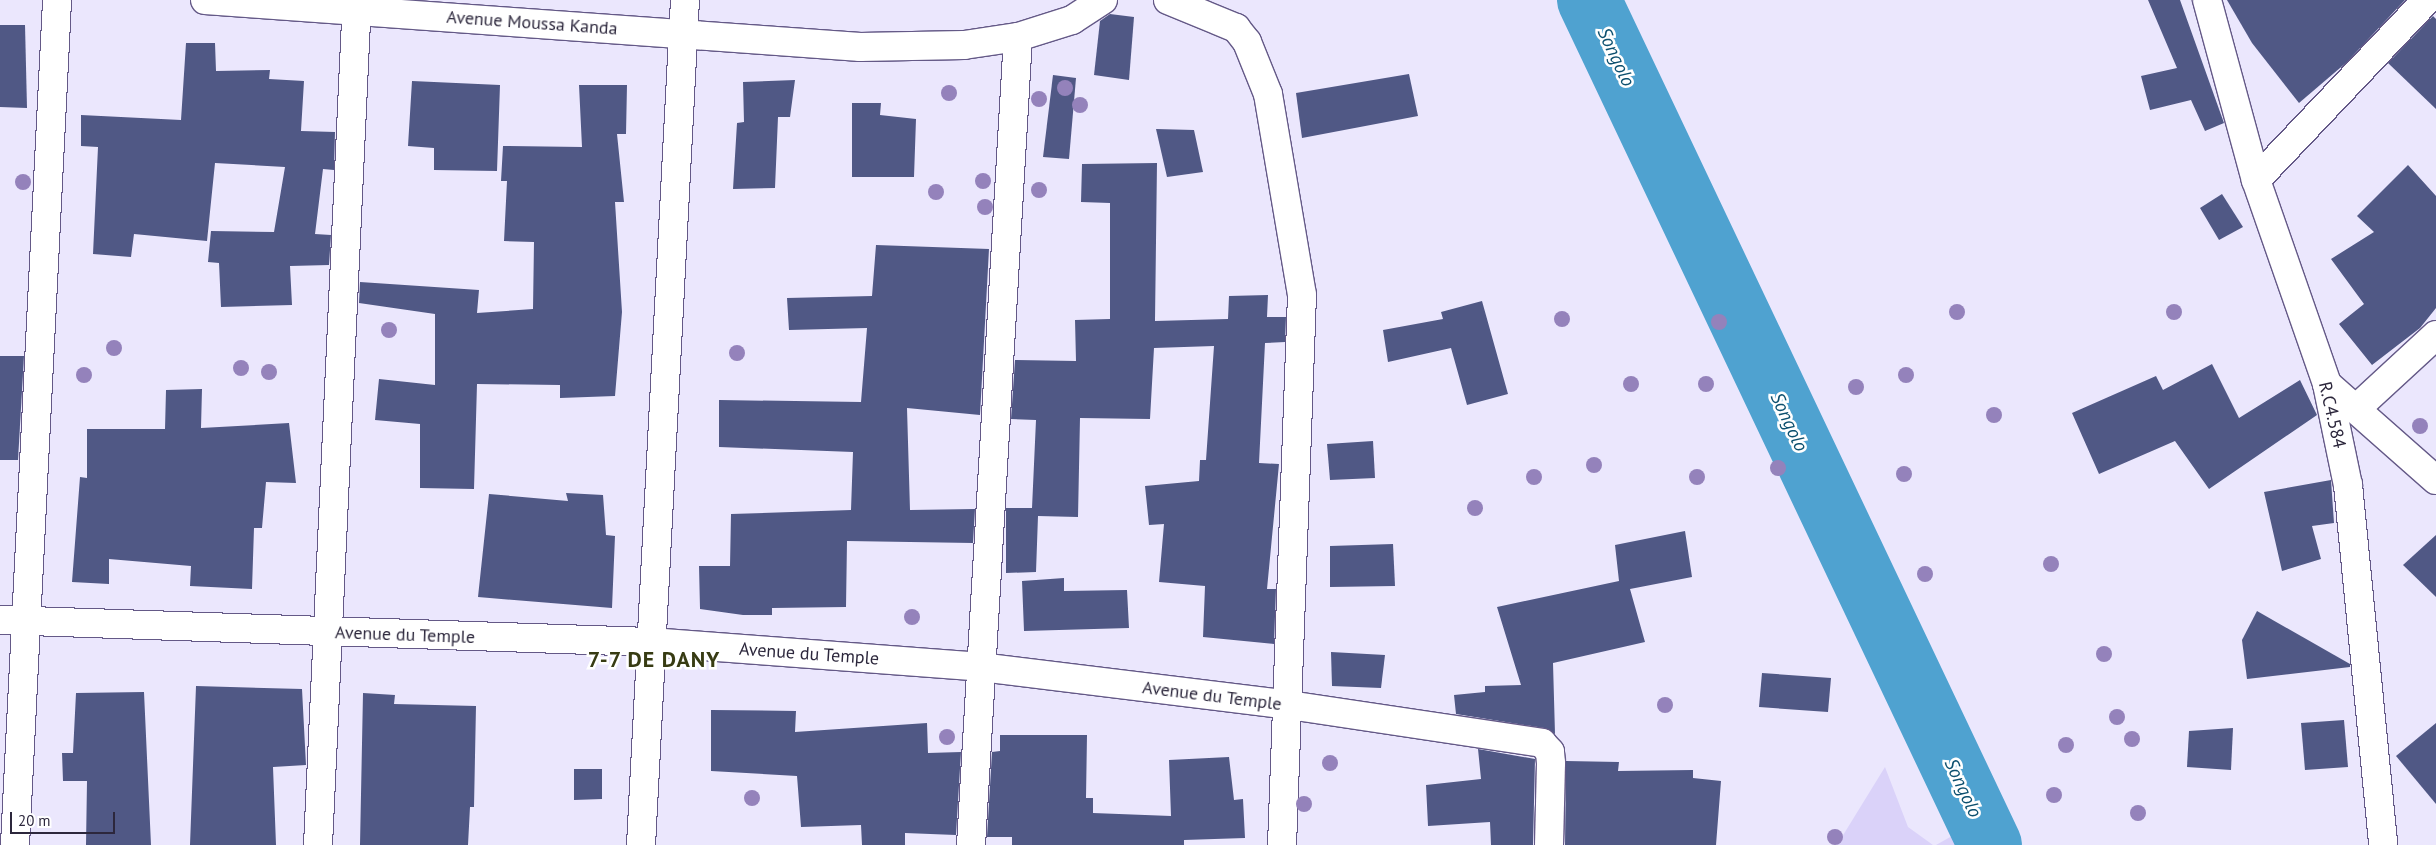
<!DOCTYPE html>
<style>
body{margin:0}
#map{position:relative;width:2436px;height:845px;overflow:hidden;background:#ebe7fd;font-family:"PT Sans",sans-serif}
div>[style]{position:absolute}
.green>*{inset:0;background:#dad2f9}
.river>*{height:64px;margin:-32px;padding:0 32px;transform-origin:32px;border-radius:32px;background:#4fa2d0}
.building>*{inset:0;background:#505885}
.roads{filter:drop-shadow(1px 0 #645987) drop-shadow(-1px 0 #645987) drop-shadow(0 1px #645987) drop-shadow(0 -1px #645987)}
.minor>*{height:28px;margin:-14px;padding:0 14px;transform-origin:14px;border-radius:14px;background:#fff}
.trees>*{width:16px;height:16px;margin:-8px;border-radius:50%;background:#9482bb}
span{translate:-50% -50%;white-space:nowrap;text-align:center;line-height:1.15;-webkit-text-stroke:5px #fff;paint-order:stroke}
.street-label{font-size:18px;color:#2c273c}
.water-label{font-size:19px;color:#0d506f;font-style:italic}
.district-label{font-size:22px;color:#373b13;font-weight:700;letter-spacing:1px}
.scale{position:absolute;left:10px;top:812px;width:105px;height:22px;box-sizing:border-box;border:2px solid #2c273c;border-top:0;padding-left:6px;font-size:15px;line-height:18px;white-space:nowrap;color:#2c273c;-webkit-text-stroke:4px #fff;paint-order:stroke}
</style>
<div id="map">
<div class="green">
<div style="clip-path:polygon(1885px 767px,1908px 827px,1933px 845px,1837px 845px)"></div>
<div style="clip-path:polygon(1968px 827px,1976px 845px,1936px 845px)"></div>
</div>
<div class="river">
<div style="left:1589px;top:0;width:935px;rotate:64.61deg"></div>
</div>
<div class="building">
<div style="clip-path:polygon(2148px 0,2180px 0,2224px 123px,2205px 131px,2191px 100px,2150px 110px,2141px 76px,2177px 68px)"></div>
<div style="clip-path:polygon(2227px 0,2405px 0,2347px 62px,2299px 103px,2252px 43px)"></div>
<div style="clip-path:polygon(1110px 14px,1134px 17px,1129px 80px,1094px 75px,1100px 21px)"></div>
<div style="clip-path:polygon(2433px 16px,2436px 19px,2436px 109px,2388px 63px)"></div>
<div style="clip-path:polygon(0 25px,25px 25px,27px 108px,0 107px)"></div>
<div style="clip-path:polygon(186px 43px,215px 43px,216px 71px,270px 70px,269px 79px,304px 81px,301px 131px,335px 132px,334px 170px,323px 169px,315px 234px,331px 235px,329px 265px,290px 266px,292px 305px,221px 307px,219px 263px,208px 262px,211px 231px,274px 232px,285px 167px,215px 163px,207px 241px,134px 234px,131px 257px,93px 254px,98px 147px,81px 146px,81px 115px,181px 120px)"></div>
<div style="clip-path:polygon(1409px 74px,1418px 116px,1302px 138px,1296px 93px)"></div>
<div style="clip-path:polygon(1053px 75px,1076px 78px,1069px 159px,1043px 157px)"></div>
<div style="clip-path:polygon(795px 80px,790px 117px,778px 117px,775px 188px,733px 189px,737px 123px,744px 122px,743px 82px)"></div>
<div style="clip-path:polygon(412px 81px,500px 85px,497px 171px,434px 170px,434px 148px,408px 146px)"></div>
<div style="clip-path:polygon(579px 85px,627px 85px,626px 134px,617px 134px,624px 202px,615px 202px,622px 312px,615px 396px,560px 398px,560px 385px,477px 384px,474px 489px,420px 488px,420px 424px,375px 420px,379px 379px,435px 385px,435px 314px,359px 303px,360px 282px,479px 290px,477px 313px,533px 309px,534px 242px,504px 241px,507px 181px,501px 181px,503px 146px,582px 147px)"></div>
<div style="clip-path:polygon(852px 103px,881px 103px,880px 115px,916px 119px,914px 177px,852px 177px)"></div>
<div style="clip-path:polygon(1156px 129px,1194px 130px,1203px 172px,1167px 177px)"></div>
<div style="clip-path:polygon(1157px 163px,1155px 321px,1228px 319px,1229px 296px,1268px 295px,1267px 317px,1286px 317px,1285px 342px,1265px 343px,1259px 463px,1279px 464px,1267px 589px,1276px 589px,1274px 644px,1203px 637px,1205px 586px,1159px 582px,1164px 524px,1149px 525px,1145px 486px,1199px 481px,1200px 460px,1206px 460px,1214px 346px,1154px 348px,1150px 419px,1080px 418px,1078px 517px,1038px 516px,1036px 572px,1006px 573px,1006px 508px,1032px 508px,1036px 420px,1011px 419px,1015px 360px,1076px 361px,1075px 320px,1110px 319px,1110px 203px,1081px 202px,1082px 164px)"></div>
<div style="clip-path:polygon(2408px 165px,2436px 196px,2436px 308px,2420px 328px,2372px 365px,2339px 324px,2364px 304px,2331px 259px,2374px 232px,2357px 216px)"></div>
<div style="clip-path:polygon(2222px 194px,2243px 227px,2219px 240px,2200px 208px)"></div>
<div style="clip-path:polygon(876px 245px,989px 249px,980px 415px,907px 408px,910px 510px,975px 509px,973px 543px,847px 541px,846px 607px,772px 608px,772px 615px,743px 615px,700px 609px,699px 566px,730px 566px,731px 514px,851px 510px,853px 452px,719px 447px,719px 400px,861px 402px,867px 328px,789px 330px,787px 298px,872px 296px)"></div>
<div style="clip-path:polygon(1482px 301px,1508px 394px,1467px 405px,1451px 348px,1388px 362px,1383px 330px,1443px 319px,1441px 312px)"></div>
<div style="clip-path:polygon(0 356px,24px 356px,18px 460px,0 460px)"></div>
<div style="clip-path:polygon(2212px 364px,2239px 418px,2300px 380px,2317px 415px,2209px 489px,2175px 441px,2099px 474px,2072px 413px,2156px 376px,2163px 390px)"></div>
<div style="clip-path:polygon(202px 389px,201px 428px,289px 423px,296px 483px,266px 482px,262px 528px,254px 528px,252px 589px,190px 586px,191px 566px,109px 559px,109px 584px,72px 582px,80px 477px,87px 478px,87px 429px,165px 429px,166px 390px)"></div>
<div style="clip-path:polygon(1373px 441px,1375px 478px,1330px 480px,1327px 444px)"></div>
<div style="clip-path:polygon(2331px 480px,2334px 523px,2312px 526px,2321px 559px,2282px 571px,2264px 492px)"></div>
<div style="clip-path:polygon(566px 493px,603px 495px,606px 535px,615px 536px,612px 608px,478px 597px,489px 494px,568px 501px)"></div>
<div style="clip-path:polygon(1685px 531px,1692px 577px,1630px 589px,1645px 642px,1553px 663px,1555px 734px,1544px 728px,1456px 714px,1454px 695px,1485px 692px,1485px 686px,1521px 685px,1497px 607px,1619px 581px,1615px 545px)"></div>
<div style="clip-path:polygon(2436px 535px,2436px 597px,2403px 565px)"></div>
<div style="clip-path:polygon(1393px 544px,1395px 586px,1330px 587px,1330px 546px)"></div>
<div style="clip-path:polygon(1064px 578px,1064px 591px,1127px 590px,1129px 628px,1024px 631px,1022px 581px)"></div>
<div style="clip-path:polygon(2257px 611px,2350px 664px,2350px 667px,2247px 679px,2242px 640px)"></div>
<div style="clip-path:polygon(1331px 652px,1385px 655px,1381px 688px,1332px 686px)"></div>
<div style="clip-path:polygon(1762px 673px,1831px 678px,1828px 712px,1759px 707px)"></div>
<div style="clip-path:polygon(196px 686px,302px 689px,306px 765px,273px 767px,276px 845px,190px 845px)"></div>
<div style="clip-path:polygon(144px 692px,151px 845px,86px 845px,87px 781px,63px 781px,62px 753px,73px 753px,76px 693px)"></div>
<div style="clip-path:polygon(363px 693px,395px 695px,394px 704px,476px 706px,474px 807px,470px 807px,468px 845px,360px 845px)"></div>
<div style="clip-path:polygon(711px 710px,796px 711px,795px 732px,927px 723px,928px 753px,961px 752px,956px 835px,905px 833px,905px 845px,862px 845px,861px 825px,801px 827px,797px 776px,711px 771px)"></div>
<div style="clip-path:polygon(2344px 720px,2348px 767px,2305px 770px,2301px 723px)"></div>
<div style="clip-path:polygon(2436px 723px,2436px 804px,2396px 756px)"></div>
<div style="clip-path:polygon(2233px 728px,2231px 770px,2187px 767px,2189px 731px)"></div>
<div style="clip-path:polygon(1000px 735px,1087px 735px,1086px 798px,1093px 798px,1093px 813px,1171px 816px,1169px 760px,1229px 757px,1234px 800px,1243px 799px,1245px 838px,1184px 840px,1184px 845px,1012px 845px,1012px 837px,987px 837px,992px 752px,1000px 751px)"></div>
<div style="clip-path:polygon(1478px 749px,1535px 759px,1533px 845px,1491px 845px,1490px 822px,1428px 826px,1426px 785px,1481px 779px)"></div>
<div style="clip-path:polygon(1566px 761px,1619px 762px,1618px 771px,1693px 770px,1693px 778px,1721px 781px,1716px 845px,1565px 845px)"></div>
<div style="clip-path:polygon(574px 769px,602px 769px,602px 799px,574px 800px)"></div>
</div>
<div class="roads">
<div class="minor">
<div style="left:205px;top:0;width:657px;rotate:4.1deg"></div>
<div style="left:860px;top:47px;width:104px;rotate:-1.1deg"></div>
<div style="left:964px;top:45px;width:55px;rotate:-8.4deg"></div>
<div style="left:1018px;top:37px;width:57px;rotate:-17.5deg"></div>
<div style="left:1072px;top:20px;width:37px;rotate:-33deg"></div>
<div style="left:1168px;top:0;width:74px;rotate:22.4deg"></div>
<div style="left:1236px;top:28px;width:18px;rotate:52deg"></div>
<div style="left:1247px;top:42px;width:56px;rotate:68deg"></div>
<div style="left:1268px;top:94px;width:204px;rotate:80.4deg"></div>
<div style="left:1302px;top:295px;width:550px;rotate:92.08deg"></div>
<div style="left:2207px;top:0;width:187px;rotate:74.8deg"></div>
<div style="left:2256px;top:180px;width:216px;rotate:70.8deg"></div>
<div style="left:2327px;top:384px;width:103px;rotate:78.3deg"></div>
<div style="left:2348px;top:485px;width:362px;rotate:84.4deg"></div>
<div style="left:2256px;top:180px;width:248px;rotate:-46.5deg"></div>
<div style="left:2327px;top:384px;width:145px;rotate:41.4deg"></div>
<div style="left:2358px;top:407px;width:106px;rotate:-42.7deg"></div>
<div style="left:0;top:620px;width:651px;rotate:1.94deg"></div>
<div style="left:651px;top:642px;width:331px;rotate:4.3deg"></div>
<div style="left:981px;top:667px;width:310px;rotate:7deg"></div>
<div style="left:1289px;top:705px;width:256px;rotate:8.5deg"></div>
<div style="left:1542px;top:743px;width:12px;rotate:48deg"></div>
<div style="left:1550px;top:752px;width:11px;rotate:85deg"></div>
<div style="left:1551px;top:763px;width:82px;rotate:91.4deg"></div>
<div style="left:15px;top:845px;width:846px;rotate:-87.15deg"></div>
<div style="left:318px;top:845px;width:846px;rotate:-87.36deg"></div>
<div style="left:641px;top:845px;width:846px;rotate:-87.02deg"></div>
<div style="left:971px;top:845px;width:809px;rotate:-86.67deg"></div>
</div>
</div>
<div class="trees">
<div style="left:1065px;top:88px"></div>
<div style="left:949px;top:93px"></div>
<div style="left:1039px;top:99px"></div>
<div style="left:1080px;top:105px"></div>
<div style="left:983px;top:181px"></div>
<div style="left:23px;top:182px"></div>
<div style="left:1039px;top:190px"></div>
<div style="left:936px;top:192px"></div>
<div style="left:985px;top:207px"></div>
<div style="left:1957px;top:312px"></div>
<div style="left:2174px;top:312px"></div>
<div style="left:1562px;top:319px"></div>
<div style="left:1719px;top:322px"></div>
<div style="left:389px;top:330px"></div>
<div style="left:114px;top:348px"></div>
<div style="left:737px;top:353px"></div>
<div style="left:241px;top:368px"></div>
<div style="left:269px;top:372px"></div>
<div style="left:84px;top:375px"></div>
<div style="left:1906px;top:375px"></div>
<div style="left:1631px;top:384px"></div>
<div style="left:1706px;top:384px"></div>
<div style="left:1856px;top:387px"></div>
<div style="left:1994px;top:415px"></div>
<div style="left:2420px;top:426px"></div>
<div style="left:1594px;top:465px"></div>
<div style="left:1778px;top:468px"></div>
<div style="left:1904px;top:474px"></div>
<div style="left:1534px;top:477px"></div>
<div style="left:1697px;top:477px"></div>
<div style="left:1475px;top:508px"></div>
<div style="left:2051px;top:564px"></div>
<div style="left:1925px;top:574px"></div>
<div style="left:912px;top:617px"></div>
<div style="left:2104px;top:654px"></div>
<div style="left:1665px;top:705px"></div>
<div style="left:2117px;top:717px"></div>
<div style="left:947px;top:737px"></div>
<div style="left:2132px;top:739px"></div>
<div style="left:2066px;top:745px"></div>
<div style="left:1330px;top:763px"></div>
<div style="left:2054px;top:795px"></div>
<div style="left:752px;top:798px"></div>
<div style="left:1304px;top:804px"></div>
<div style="left:2138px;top:813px"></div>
<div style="left:1835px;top:837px"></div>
</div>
<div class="street-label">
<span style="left:532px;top:23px;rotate:4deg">Avenue Moussa Kanda</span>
<span style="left:2332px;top:415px;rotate:77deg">R.C4.584</span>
<span style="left:405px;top:635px;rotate:2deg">Avenue du Temple</span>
<span style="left:809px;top:654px;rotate:4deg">Avenue du Temple</span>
<span style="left:1212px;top:696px;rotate:7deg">Avenue du Temple</span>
</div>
<div class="water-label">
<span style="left:1616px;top:57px;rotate:65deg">Songolo</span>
<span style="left:1789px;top:422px;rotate:65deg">Songolo</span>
<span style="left:1963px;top:788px;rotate:65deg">Songolo</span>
</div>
<div class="district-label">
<span style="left:654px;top:660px">7-7 DE DANY</span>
</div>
<div class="scale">20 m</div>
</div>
